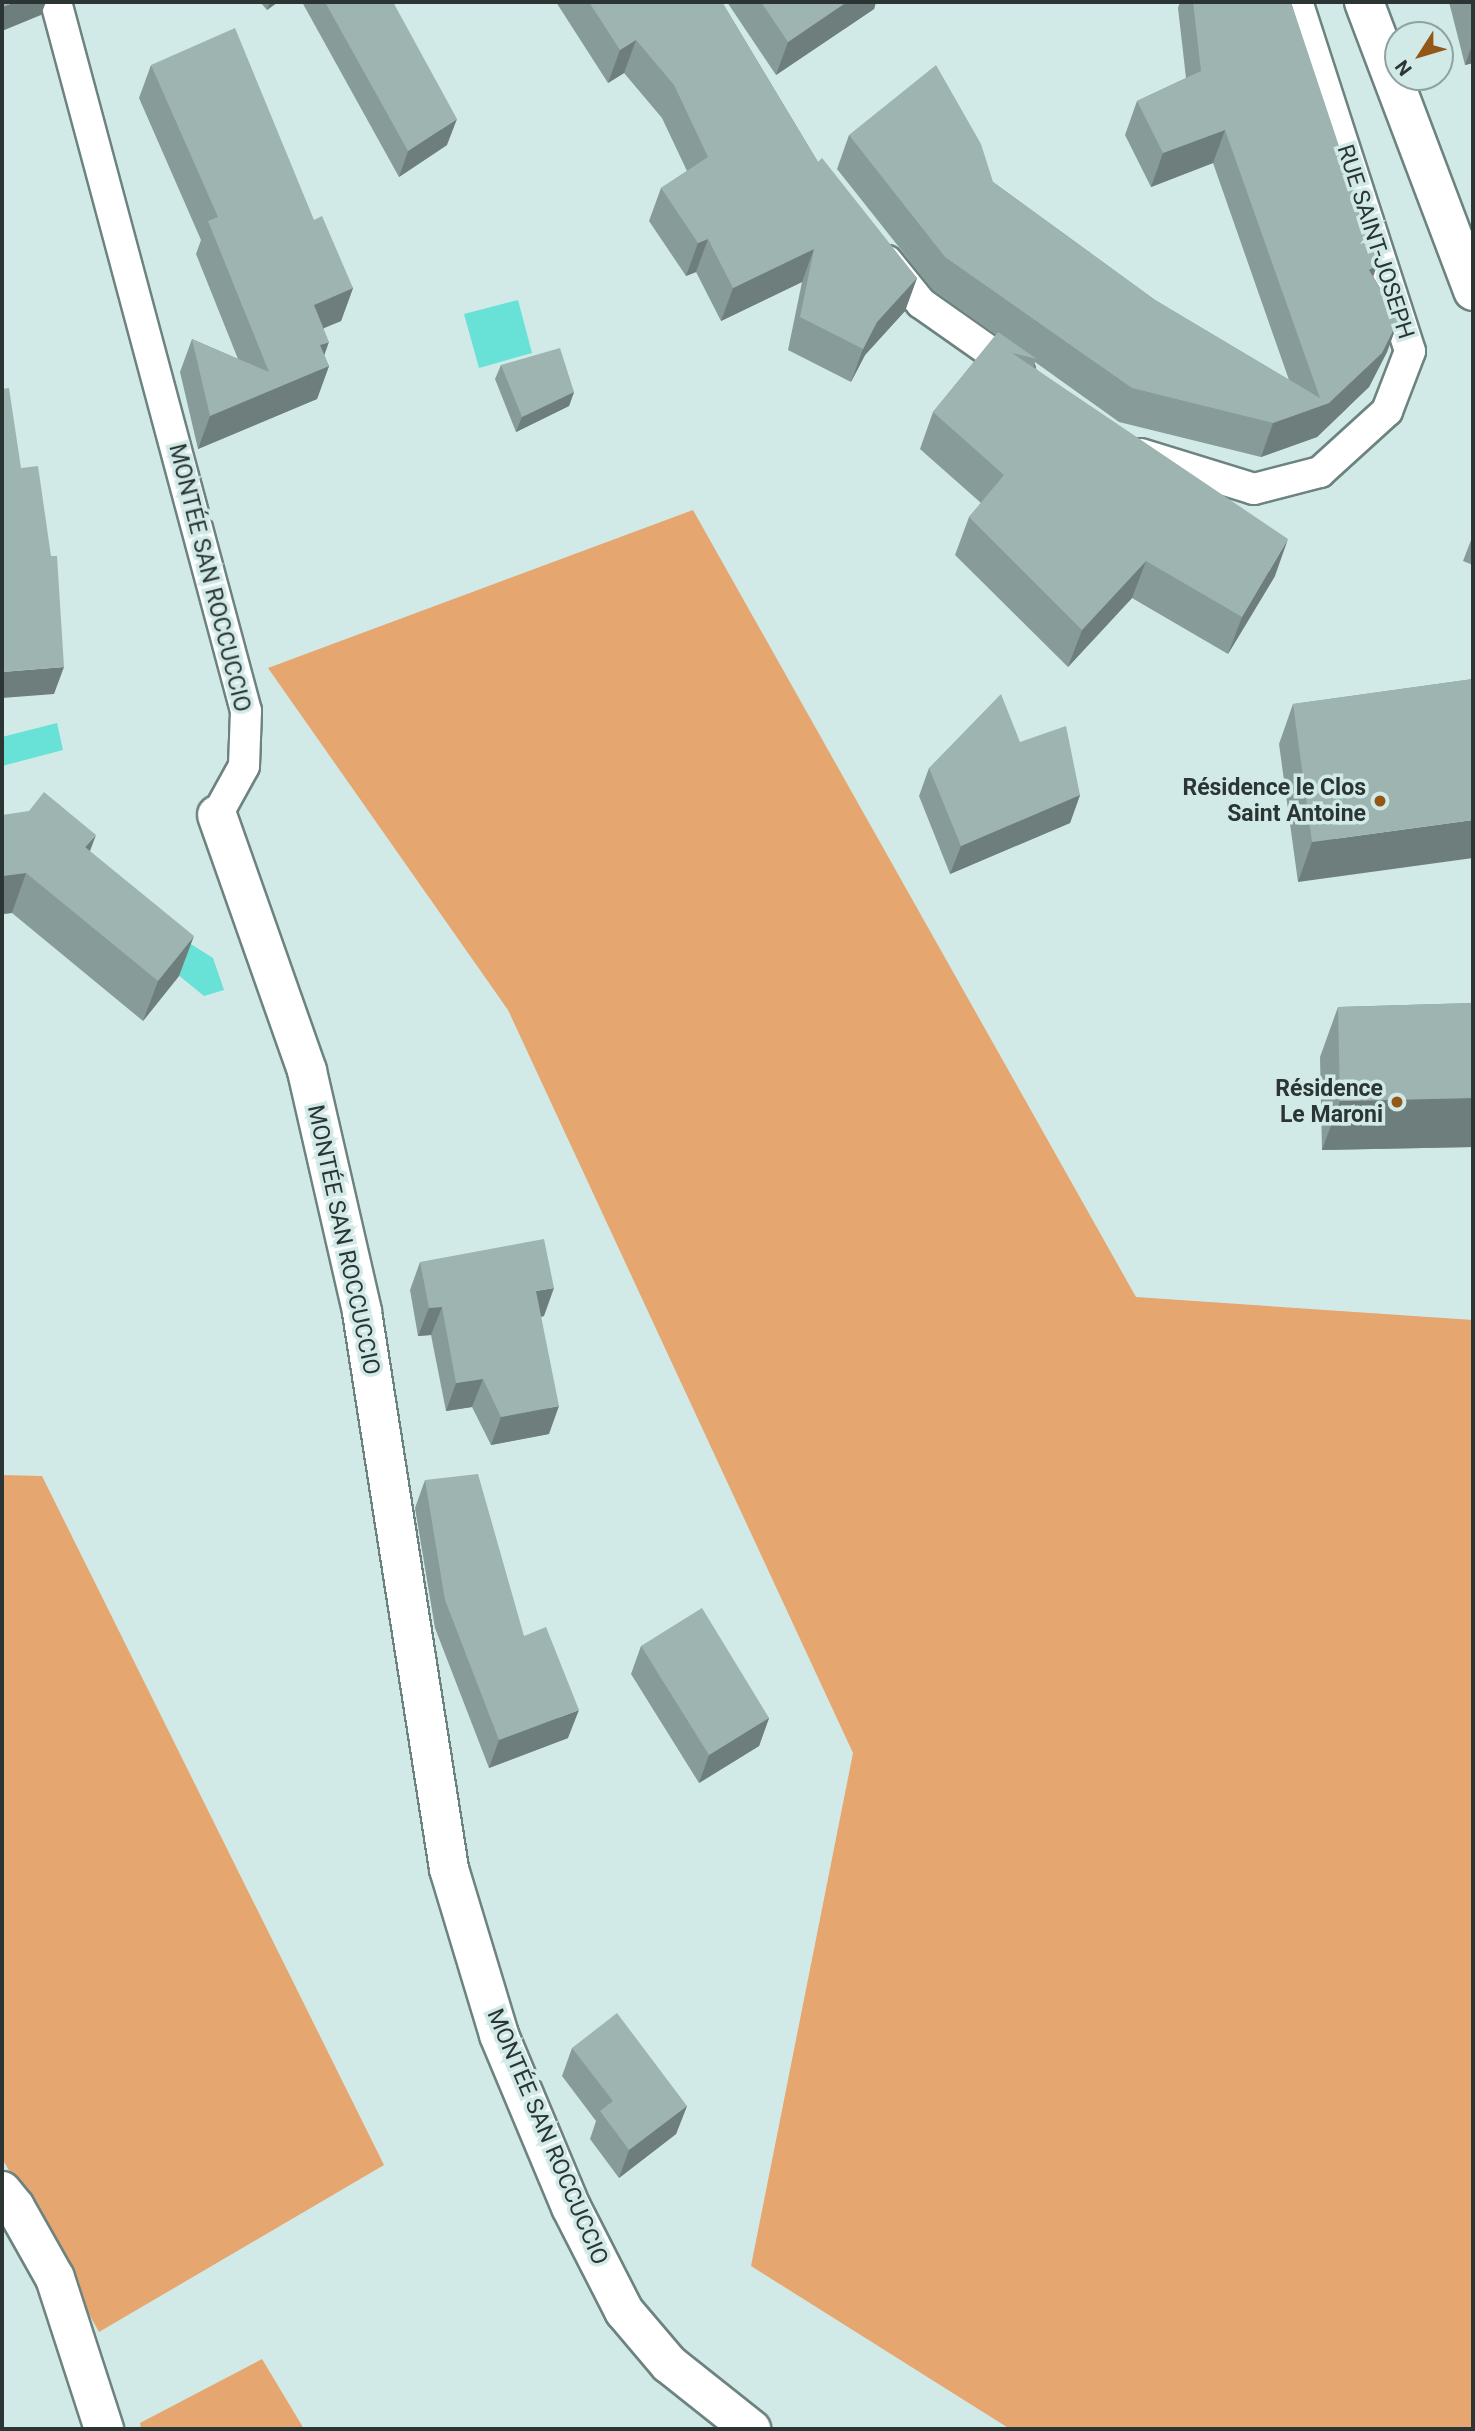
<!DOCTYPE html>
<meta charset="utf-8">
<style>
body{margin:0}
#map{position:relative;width:1475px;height:2431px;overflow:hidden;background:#d2eae7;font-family:Roboto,sans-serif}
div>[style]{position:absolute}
.green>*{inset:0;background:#e5a670}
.water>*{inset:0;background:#68e1d6}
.roads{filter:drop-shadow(2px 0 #6d8380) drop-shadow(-2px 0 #6d8380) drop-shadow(0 2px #6d8380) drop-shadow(0 -2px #6d8380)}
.lane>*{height:30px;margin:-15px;padding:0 15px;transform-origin:15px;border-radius:15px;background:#fff}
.street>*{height:38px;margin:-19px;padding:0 19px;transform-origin:19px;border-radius:19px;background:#fff}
.wall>*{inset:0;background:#879b98}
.shaded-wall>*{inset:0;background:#6e7e7c}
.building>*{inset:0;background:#9db4b1}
.dots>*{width:19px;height:19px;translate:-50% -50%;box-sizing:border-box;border:4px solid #d2eae7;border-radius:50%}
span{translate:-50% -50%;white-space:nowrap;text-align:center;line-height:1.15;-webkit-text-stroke:7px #d2eae7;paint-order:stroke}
.street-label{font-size:23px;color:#2b3533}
.poi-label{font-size:23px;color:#2b3533;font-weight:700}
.right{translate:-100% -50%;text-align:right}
.frame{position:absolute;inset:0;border:4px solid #2b3533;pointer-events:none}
.north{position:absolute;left:1384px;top:21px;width:70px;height:70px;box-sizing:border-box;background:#d2eae7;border:2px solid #8fa29f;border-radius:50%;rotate:233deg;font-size:19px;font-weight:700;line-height:28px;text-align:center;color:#2b3533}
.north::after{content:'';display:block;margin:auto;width:24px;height:32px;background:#935718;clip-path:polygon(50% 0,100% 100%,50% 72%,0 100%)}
</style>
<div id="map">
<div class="green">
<div style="clip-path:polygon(693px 510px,1136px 1297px,1473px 1320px,1473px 2429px,1010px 2429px,751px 2266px,853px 1753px,508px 1010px,268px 668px)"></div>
<div style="clip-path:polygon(2px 1475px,42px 1476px,384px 2165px,99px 2332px,2px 2158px)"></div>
<div style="clip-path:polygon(262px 2359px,304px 2429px,141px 2429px,140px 2423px)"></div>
</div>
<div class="water">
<div style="clip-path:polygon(518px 300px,532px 353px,479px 368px,464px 314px)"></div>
<div style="clip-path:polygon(57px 723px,63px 750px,2px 766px,2px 737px)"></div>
<div style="clip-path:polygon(151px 919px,213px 958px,224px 990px,204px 996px,134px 939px)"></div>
</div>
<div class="roads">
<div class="lane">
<div style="left:56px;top:2px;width:734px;rotate:75deg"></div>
<div style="left:246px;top:711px;width:55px;rotate:92.1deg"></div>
<div style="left:244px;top:766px;width:56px;rotate:118.9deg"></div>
<div style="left:887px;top:261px;width:54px;rotate:51deg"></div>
<div style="left:921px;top:303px;width:120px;rotate:35.1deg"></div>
<div style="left:1141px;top:454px;width:118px;rotate:17.2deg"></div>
<div style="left:1254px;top:489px;width:68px;rotate:-14.4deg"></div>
<div style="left:1320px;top:472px;width:91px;rotate:-42.3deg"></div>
<div style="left:1387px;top:411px;width:64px;rotate:-69deg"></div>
<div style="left:1410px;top:351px;width:367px;rotate:-107.9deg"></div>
</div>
<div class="street">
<div style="left:1364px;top:2px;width:309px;rotate:69.3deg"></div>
<div style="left:217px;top:815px;width:271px;rotate:70.6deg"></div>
<div style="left:307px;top:1071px;width:247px;rotate:77.1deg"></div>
<div style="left:362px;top:1312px;width:564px;rotate:81.12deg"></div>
<div style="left:449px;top:1869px;width:173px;rotate:73.2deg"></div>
<div style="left:499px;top:2035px;width:186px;rotate:67.3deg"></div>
<div style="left:571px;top:2207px;width:117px;rotate:63deg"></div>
<div style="left:624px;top:2311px;width:70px;rotate:49.7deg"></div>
<div style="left:669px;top:2364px;width:105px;rotate:38.4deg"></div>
<div style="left:2px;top:2191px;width:21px;rotate:51deg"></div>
<div style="left:15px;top:2207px;width:81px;rotate:60.6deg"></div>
<div style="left:55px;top:2278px;width:159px;rotate:72deg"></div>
</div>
</div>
<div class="wall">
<div style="clip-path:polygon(260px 2px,278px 2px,267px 10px)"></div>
<div style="clip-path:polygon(302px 2px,393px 2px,447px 145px,399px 177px)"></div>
<div style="clip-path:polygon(556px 2px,722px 2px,818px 162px,917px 278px,905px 311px,865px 355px,851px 382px,788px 350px,802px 282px,721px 321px,696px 272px,686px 276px,649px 221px,661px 188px,687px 171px,662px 118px,624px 73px,608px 83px)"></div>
<div style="clip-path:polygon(727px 2px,876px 2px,874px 9px,776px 75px)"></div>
<div style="clip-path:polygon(1180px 2px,1291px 2px,1373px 276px,1399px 319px,1387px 352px,1369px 387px,1317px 437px,1261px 457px,1119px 422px,1035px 362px,1034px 367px,1275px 576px,1228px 654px,1132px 598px,1068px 667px,955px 555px,969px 517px,981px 503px,920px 449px,933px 412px,996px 335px,933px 290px,837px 169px,849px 135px,993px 182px,1155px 300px,1289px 380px,1213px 163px,1151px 187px,1125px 135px,1137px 101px,1186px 78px,1178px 8px)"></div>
<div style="clip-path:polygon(1449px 2px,1473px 2px,1473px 63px,1465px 65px)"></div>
<div style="clip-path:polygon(151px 65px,314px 220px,353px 288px,341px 321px,324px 328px,324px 355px,329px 366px,317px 399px,198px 449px,180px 372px,192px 339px,238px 359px,196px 254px,201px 240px,139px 98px)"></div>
<div style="clip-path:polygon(501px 365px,574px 392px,569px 406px,516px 432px,495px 379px)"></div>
<div style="clip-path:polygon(1473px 535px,1473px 565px,1463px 561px)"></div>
<div style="clip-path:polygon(1473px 679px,1298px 882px,1279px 744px,1293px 704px)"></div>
<div style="clip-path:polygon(1020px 742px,1080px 795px,1070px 823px,950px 874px,919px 796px,929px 768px)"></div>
<div style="clip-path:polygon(2px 815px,90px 851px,179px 976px,143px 1021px,12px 913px,2px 914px)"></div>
<div style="clip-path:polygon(1473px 1003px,1473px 1147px,1322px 1150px,1320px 1057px,1338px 1007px)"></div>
<div style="clip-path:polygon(420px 1262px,544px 1316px,541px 1317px,549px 1434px,491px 1445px,472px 1407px,446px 1411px,431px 1335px,418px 1336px,410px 1290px)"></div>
<div style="clip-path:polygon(425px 1480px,524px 1636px,568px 1738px,489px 1768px,435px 1628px,415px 1508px)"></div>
<div style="clip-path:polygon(641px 1646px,769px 1718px,759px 1746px,699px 1783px,631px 1674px)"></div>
<div style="clip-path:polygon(572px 2048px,687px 2106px,676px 2134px,619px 2178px,590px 2139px,596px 2121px,562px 2076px)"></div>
</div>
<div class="shaded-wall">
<div style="clip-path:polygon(15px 2px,46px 2px,41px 15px,2px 31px,2px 7px)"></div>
<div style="clip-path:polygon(270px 2px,278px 2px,267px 10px)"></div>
<div style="clip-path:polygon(847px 2px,876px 2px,874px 9px,776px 75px,788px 42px)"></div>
<div style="clip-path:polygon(636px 40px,624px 73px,608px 83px,620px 50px)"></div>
<div style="clip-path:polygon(1473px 43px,1473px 63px,1465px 65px)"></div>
<div style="clip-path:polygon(457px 119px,447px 145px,399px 177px,408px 151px)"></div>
<div style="clip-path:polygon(1225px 130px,1213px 163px,1151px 187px,1163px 153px)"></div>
<div style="clip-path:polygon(708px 239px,696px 272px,686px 276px,698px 243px)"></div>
<div style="clip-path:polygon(814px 249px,802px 282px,721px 321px,733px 288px)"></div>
<div style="clip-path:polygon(1378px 263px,1366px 297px,1369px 270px)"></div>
<div style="clip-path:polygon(917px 278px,905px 311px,865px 355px,851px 382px,863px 349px,877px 322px)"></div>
<div style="clip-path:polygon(353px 288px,341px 321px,302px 337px,314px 305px)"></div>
<div style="clip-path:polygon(1399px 319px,1387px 352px,1369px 387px,1317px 437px,1261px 457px,1273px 423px,1329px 403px)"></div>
<div style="clip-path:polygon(329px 342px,319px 370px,329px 366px,317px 399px,198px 449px,210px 416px,320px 345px)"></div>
<div style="clip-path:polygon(574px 392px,569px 406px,516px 432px,522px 417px)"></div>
<div style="clip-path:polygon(1288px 539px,1275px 576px,1228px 654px,1242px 617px)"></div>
<div style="clip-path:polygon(1146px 561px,1132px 598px,1068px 667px,1082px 630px)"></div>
<div style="clip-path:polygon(64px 667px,54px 694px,2px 698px,2px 672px)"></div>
<div style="clip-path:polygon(1080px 795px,1070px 823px,950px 874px,961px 846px)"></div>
<div style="clip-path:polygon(1473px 820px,1473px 858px,1298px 882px,1312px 842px)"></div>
<div style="clip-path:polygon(96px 835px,81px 875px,85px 847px)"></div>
<div style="clip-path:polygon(26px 873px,12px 913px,2px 914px,2px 876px)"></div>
<div style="clip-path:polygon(194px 936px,179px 976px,143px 1021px,158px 981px)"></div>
<div style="clip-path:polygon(1473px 1098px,1473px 1147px,1322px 1150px,1340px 1101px)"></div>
<div style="clip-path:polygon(554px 1288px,544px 1316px,526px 1319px,536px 1291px)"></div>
<div style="clip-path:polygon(442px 1307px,431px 1335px,418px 1336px,429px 1308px)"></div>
<div style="clip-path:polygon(483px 1379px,472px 1407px,446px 1411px,456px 1383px)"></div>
<div style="clip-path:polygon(559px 1406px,549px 1434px,491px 1445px,501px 1417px)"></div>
<div style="clip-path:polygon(579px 1710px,568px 1738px,489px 1768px,499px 1740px)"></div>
<div style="clip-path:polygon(769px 1718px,759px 1746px,699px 1783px,709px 1755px)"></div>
<div style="clip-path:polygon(687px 2106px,676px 2134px,619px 2178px,629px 2150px)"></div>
</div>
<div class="building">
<div style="clip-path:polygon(2px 2px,15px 2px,2px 7px)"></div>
<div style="clip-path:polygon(325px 2px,393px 2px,457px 119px,408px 151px)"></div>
<div style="clip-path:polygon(589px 2px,722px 2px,818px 162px,822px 158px,917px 278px,877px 322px,863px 349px,800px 317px,814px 249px,733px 288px,708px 239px,698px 243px,661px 188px,708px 157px,674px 85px,636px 40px,620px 50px)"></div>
<div style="clip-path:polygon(761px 2px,847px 2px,788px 42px)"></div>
<div style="clip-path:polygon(1193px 2px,1291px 2px,1378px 263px,1369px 270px,1399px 319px,1382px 353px,1329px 403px,1273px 423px,1132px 388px,945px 257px,849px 135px,936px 65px,981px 144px,993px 182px,1155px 300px,1320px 398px,1225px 130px,1163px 153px,1137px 101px,1201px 71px)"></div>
<div style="clip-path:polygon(235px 28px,314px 220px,322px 216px,353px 288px,314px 305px,329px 342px,320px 345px,329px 366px,210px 416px,192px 339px,269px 372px,208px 221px,218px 217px,151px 65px)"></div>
<div style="clip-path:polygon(998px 332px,1037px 359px,1012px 353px,1288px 539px,1242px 617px,1146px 561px,1082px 630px,969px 517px,1004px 475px,933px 412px)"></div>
<div style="clip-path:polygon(560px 348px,574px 392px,522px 417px,501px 365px)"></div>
<div style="clip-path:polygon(9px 388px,21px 468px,38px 466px,51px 556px,57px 556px,64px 667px,2px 672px,2px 389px)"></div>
<div style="clip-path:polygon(1473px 679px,1473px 820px,1312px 842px,1293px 704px)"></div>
<div style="clip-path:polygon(1001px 694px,1020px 742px,1066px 726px,1080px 795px,961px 846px,929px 768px)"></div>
<div style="clip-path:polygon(44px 792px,96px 835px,85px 847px,194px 936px,158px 981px,26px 873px,2px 876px,2px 815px,29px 811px)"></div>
<div style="clip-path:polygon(1473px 1003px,1473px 1098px,1340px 1101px,1338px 1007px)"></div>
<div style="clip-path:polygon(544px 1239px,554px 1288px,536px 1291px,559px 1406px,501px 1417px,483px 1379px,456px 1383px,442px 1307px,429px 1308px,420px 1262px)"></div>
<div style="clip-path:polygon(478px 1474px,524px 1636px,546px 1627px,579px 1710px,499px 1740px,445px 1600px,425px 1480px)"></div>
<div style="clip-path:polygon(702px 1608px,769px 1718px,709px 1755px,641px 1646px)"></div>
<div style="clip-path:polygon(617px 2013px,687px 2106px,629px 2150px,600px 2111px,613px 2101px,572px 2048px)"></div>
</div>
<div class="dots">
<div style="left:1380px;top:801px;background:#935718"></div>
<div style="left:1397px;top:1102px;background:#935718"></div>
</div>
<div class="street-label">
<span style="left:1375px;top:242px;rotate:72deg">RUE SAINT-JOSEPH</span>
<span style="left:209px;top:578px;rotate:76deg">MONTÉE SAN ROCCUCCIO</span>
<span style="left:343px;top:1240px;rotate:78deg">MONTÉE SAN ROCCUCCIO</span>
<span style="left:547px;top:2137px;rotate:67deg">MONTÉE SAN ROCCUCCIO</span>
</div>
<div class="poi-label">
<span class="right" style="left:1366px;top:801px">Résidence le Clos<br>Saint Antoine</span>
<span class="right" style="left:1383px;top:1102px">Résidence<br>Le Maroni</span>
</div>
<div class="frame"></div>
<div class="north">N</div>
</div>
